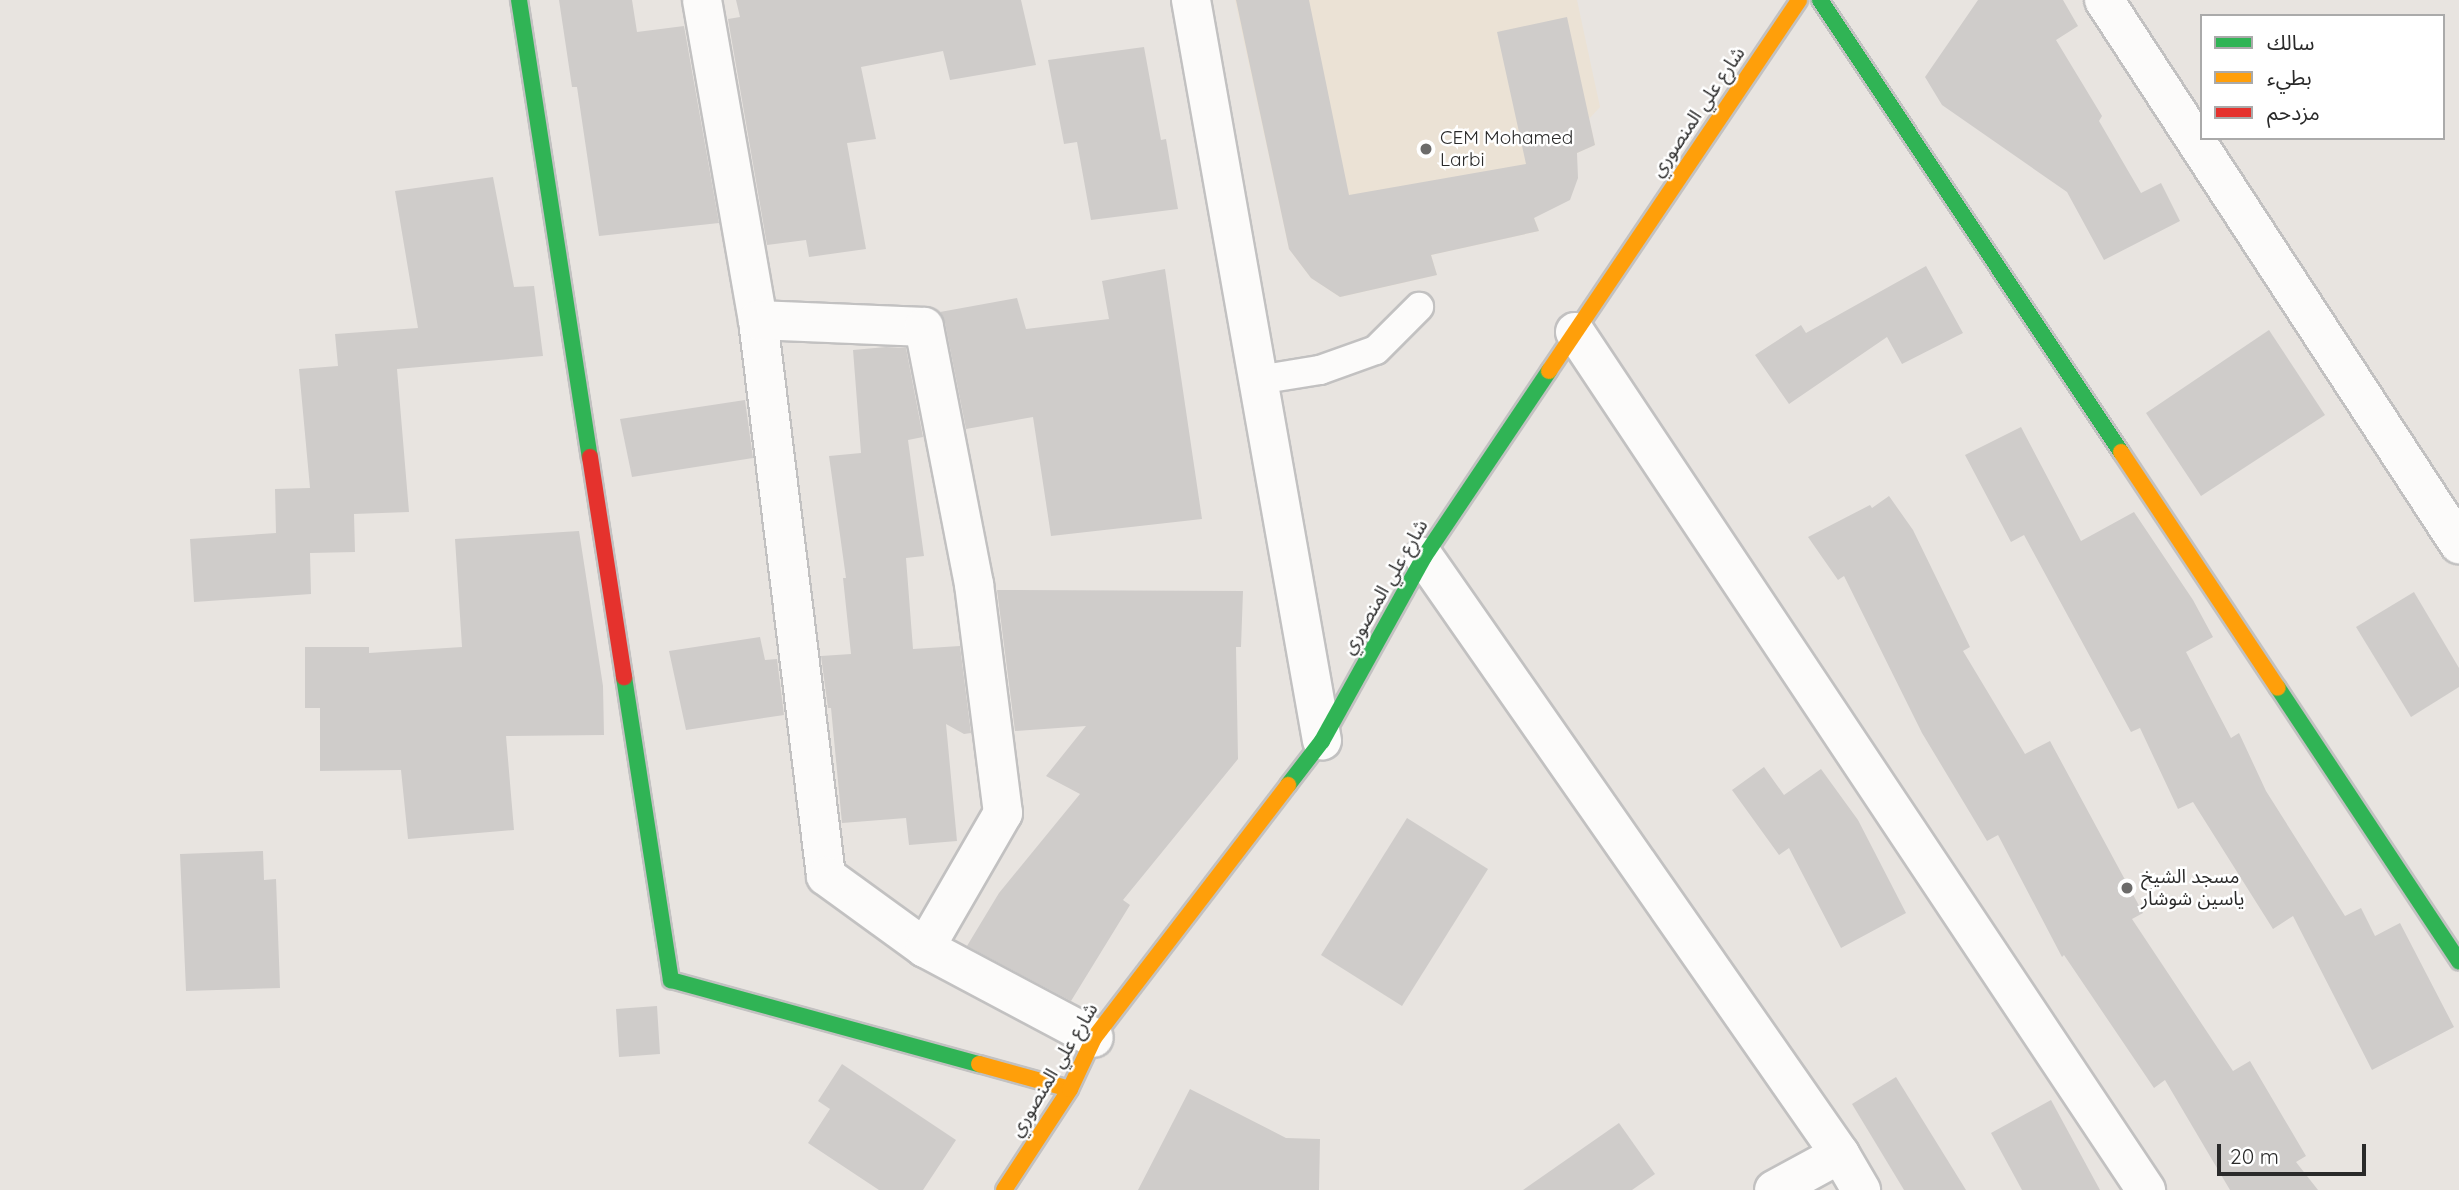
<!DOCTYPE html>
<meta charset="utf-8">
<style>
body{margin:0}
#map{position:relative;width:2459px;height:1190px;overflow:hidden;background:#e8e4e0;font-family:Quicksand,"Noto Sans Arabic",sans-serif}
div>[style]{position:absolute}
.education>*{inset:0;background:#ebe2d5}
.building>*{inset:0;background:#cfccca}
.roads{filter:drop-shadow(2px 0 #c2c1c1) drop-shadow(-2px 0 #c2c1c1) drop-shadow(0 2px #c2c1c1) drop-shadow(0 -2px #c2c1c1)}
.lane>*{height:28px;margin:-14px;padding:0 14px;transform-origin:14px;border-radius:14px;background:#fcfbfa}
.street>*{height:38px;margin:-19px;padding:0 19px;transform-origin:19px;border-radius:19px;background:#fcfbfa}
.fast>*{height:16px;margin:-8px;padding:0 8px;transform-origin:8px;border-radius:8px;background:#30b455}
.slow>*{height:16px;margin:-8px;padding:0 8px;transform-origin:8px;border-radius:8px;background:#ff9f0a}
.jam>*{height:16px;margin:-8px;padding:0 8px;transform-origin:8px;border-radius:8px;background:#e5322d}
.dots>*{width:19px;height:19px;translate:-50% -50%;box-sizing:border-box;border:4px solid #fff;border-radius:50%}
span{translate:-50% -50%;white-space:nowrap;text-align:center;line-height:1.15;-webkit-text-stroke:5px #fff;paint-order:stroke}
.street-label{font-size:19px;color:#2a2a2a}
.poi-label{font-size:19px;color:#2a2a2a}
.left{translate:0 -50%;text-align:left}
.legend{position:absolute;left:2200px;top:14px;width:245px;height:126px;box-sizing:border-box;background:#fff;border:2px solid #aaa;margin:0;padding:9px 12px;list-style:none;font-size:21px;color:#2a2a2a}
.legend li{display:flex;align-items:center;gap:14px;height:35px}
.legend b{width:35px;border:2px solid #aaa}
.scale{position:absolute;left:2217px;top:1144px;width:149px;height:32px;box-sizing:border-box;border:4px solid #2a2a2a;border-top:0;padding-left:9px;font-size:21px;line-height:24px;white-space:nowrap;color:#2a2a2a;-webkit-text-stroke:5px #fff;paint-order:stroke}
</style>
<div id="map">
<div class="education">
<div style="clip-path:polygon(1235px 0,1577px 0,1600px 107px,1589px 119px,1595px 145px,1577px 153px,1533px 215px,1539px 231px,1431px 255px,1437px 275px,1340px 297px,1311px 278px,1289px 249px)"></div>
</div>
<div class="building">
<div style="clip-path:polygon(559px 0,632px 0,637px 32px,684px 26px,719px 223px,599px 236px,577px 87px,572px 87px)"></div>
<div style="clip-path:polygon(736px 0,1021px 0,1036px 65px,950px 80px,943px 51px,861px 67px,876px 139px,847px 143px,866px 249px,809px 257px,806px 240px,767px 245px,728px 19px,740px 17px)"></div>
<div style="clip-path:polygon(1236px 0,1309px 0,1349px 195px,1526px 164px,1497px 32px,1567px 17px,1595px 145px,1577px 153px,1578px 178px,1570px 200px,1534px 218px,1539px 231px,1431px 255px,1437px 275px,1340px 297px,1311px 278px,1289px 249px)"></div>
<div style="clip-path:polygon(1978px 0,2063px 0,2078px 26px,2056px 40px,2102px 116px,2099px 121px,2141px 193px,2161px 183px,2180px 221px,2104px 260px,2067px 192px,1942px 105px,1925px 77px)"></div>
<div style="clip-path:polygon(1144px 47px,1161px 140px,1166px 139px,1178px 209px,1091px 220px,1077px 142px,1064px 144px,1048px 60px)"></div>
<div style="clip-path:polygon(493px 177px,514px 287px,534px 286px,543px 356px,397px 369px,409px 512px,354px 514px,355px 552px,310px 553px,311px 594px,194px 602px,190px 539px,276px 533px,275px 489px,310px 488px,299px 369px,338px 366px,335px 334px,418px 328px,395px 191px)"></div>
<div style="clip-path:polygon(1926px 266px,1963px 333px,1902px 364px,1887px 337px,1789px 404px,1755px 355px,1801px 325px,1806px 333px)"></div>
<div style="clip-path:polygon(1165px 269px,1202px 519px,1051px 536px,1033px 417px,966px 429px,945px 323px,940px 312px,1017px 298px,1026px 329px,1109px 319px,1102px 281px)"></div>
<div style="clip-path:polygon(2269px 330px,2325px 415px,2201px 496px,2146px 413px)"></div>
<div style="clip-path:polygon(886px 347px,906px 348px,923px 437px,908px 440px,924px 556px,906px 558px,913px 649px,960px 646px,971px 733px,964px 734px,946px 724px,957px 841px,909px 845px,906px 818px,842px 823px,831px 708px,828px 708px,821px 656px,851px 654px,843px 578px,846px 578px,829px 456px,861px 453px,853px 350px)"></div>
<div style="clip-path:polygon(745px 400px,753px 458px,632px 477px,620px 419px)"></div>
<div style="clip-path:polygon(2021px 427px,2081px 541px,2134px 512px,2193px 600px,2213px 637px,2186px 652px,2231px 738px,2239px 733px,2266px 791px,2345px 916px,2361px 908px,2375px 936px,2400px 923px,2454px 1027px,2372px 1070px,2293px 916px,2273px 929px,2193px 802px,2178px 809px,2140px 728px,2131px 732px,2024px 535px,2011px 542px,1965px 455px)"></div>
<div style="clip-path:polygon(1889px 496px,1913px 530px,1970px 647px,1963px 651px,2025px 754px,2050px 741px,2143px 913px,2132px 919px,2233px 1071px,2250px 1061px,2306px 1156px,2296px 1162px,2318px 1190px,2230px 1190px,2165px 1080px,2154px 1088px,2064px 955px,2062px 957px,1998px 835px,1987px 841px,1922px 733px,1844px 576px,1838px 580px,1808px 537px,1870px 505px,1872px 508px)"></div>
<div style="clip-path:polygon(579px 531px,603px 686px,604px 735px,506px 736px,514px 830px,408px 839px,401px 770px,320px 771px,320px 708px,305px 708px,305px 647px,369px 647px,369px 653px,462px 647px,455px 539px)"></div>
<div style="clip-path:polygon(997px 590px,1243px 591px,1241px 647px,1236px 647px,1238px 759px,1123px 900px,1130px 905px,1071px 1001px,967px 946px,999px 893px,1080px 794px,1046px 776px,1086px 726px,1015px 731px)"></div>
<div style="clip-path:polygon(2414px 592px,2459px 668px,2459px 687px,2411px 717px,2356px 627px)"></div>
<div style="clip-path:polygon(760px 637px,765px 660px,777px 659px,784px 715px,686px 730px,669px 651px)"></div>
<div style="clip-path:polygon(1764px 767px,1784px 795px,1821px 769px,1858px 820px,1906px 913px,1841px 948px,1789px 848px,1779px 855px,1732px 790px)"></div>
<div style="clip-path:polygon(1407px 818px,1488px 869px,1402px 1006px,1321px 955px)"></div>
<div style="clip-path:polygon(263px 851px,264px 880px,276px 879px,280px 988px,186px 991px,180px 854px)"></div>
<div style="clip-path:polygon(657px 1006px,660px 1054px,619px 1057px,616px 1009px)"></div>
<div style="clip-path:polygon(842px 1064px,956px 1140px,923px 1190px,879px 1190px,808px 1143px,830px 1109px,818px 1101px)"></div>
<div style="clip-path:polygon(1896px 1077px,1966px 1190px,1904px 1190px,1852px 1104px)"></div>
<div style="clip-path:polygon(1190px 1089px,1286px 1138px,1320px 1139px,1319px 1190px,1138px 1190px)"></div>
<div style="clip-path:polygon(2051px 1100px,2100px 1190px,2022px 1190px,1991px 1133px)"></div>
<div style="clip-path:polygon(1619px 1123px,1655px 1174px,1632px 1190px,1523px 1190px)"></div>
</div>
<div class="roads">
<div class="lane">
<div style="left:1258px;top:380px;width:63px;rotate:-9.2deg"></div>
<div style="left:1320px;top:370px;width:59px;rotate:-19.7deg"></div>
<div style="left:1376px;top:350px;width:61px;rotate:-45deg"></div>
</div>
<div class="street">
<div style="left:702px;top:0;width:325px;rotate:80.1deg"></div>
<div style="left:758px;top:320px;width:560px;rotate:83.03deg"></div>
<div style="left:826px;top:876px;width:122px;rotate:36deg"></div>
<div style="left:925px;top:948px;width:191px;rotate:28deg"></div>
<div style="left:1191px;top:0;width:752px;rotate:79.97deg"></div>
<div style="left:2104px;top:0;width:650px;rotate:56.87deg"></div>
<div style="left:758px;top:320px;width:166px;rotate:2.4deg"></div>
<div style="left:924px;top:327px;width:262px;rotate:79deg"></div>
<div style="left:974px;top:584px;width:231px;rotate:82.8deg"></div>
<div style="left:1003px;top:813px;width:156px;rotate:120deg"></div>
<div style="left:1575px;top:332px;width:1031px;rotate:56.36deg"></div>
<div style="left:1424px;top:557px;width:728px;rotate:55.13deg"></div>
<div style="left:1840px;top:1154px;width:42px;rotate:59.7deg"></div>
<div style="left:1774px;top:1190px;width:75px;rotate:-28.6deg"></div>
</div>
<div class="fast">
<div style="left:519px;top:0;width:462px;rotate:81.2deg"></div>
<div style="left:1820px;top:0;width:543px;rotate:56.34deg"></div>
<div style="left:624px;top:677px;width:307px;rotate:81.2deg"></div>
<div style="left:671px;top:980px;width:319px;rotate:15.3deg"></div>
<div style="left:2278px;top:688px;width:328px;rotate:56.5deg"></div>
<div style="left:1288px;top:785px;width:56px;rotate:-52.3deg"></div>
<div style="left:1322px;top:741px;width:210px;rotate:-61deg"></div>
<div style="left:1424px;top:557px;width:224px;rotate:-56.1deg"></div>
</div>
<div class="slow">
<div style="left:1549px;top:371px;width:447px;rotate:-56deg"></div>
<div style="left:2121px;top:452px;width:283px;rotate:56.4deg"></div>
<div style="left:979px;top:1064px;width:94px;rotate:15.4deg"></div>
<div style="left:1004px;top:1190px;width:121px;rotate:-56.8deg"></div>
<div style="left:1070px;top:1089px;width:56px;rotate:-64.8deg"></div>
<div style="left:1094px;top:1038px;width:319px;rotate:-52.5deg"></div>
</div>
<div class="jam">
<div style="left:590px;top:457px;width:223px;rotate:81.2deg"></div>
</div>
</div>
<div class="dots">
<div style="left:1426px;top:149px;background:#6c6b6a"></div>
<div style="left:2127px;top:888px;background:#6c6b6a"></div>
</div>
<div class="street-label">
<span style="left:1698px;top:112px;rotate:-56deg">شارع علي المنصوري</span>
<span style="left:1385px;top:587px;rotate:-60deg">شارع علي المنصوري</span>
<span style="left:1054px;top:1070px;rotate:-59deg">شارع علي المنصوري</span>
</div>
<div class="poi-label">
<span class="left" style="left:1440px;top:149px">CEM Mohamed<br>Larbi</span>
<span class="left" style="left:2141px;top:888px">مسجد الشيخ<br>ياسين شوشار</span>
</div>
<ul class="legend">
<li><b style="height:9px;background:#30b455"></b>سالك</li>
<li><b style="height:9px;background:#ff9f0a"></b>بطيء</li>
<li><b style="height:9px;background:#e5322d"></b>مزدحم</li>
</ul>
<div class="scale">20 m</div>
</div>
